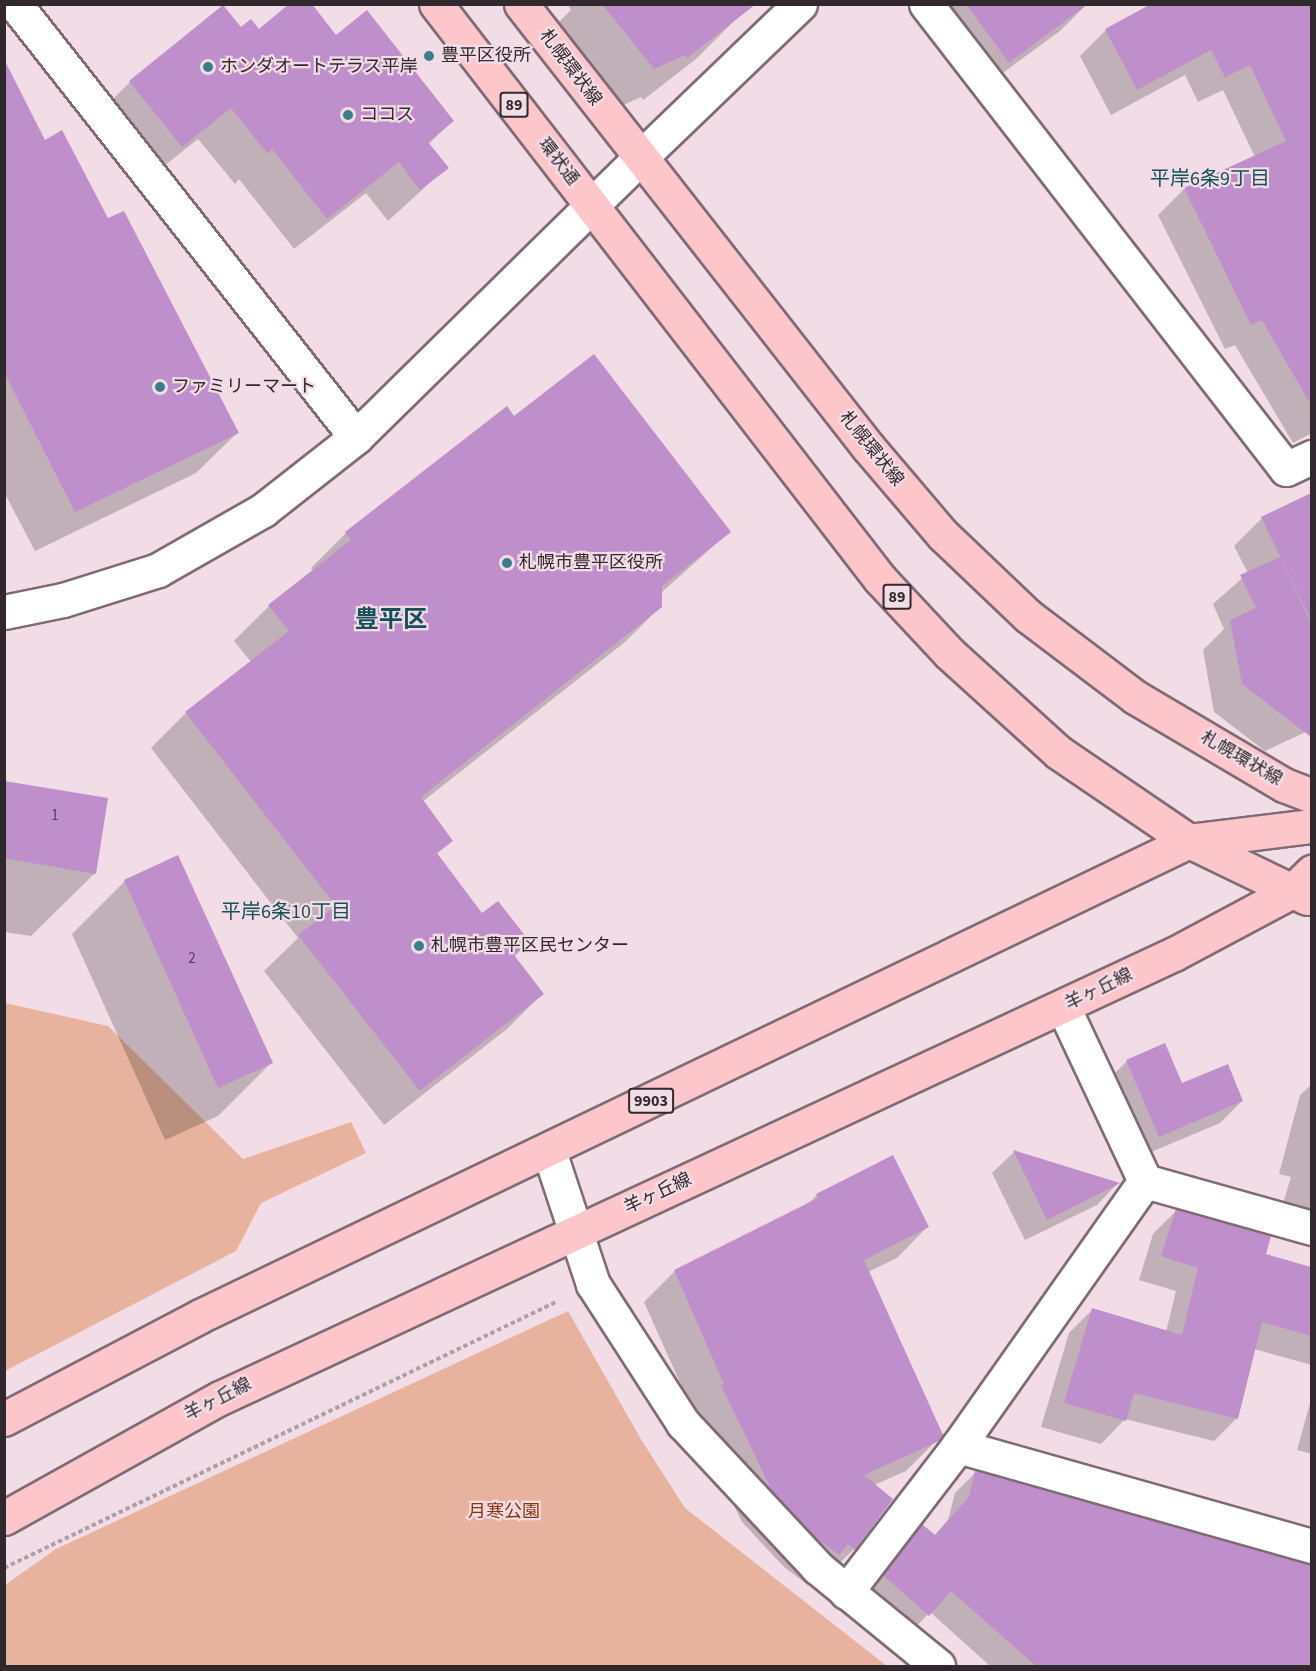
<!DOCTYPE html>
<meta charset="utf-8">
<style>
body{margin:0}
#map{position:relative;width:1316px;height:1671px;overflow:hidden;background:#f2dce6;font-family:"Source Sans 3","Noto Sans JP",sans-serif}
div>[style]{position:absolute}
.green>*{inset:0;background:#e8b39e}
.shadow>*{inset:0;background:#0003}
.building>*{inset:0;background:#be8fcb}
.path>*{height:4px;margin-top:-2px;transform-origin:0;background:repeating-linear-gradient(90deg,#b09fa7 0 4.5px,transparent 0 7.5px)}
.roads{filter:drop-shadow(2px 0 #7e6b74) drop-shadow(-2px 0 #7e6b74) drop-shadow(0 2px #7e6b74) drop-shadow(0 -2px #7e6b74)}
.minor>*{height:33px;margin:-16.5px;padding:0 16.5px;transform-origin:16.5px;border-radius:16.5px;background:#fff}
.tertiary>*{height:33px;margin:-16.5px;padding:0 16.5px;transform-origin:16.5px;border-radius:16.5px;background:#fff}
.primary>*{height:33px;margin:-16.5px;padding:0 16.5px;transform-origin:16.5px;border-radius:16.5px;background:#fdc6ca}
.dots>*{width:16px;height:16px;translate:-50% -50%;box-sizing:border-box;border:3px solid #f2dce6;border-radius:50%}
span{translate:-50% -50%;white-space:nowrap;text-align:center;line-height:1.15;-webkit-text-stroke:4.5px #f2dce6;paint-order:stroke}
.number-label{font-size:15px;color:#544254}
.number-label span{-webkit-text-stroke-width:0}
.shield-label span{padding:2px 4px;background:#f2dce6;border:2px solid;border-radius:4px;-webkit-text-stroke-width:0}
.shield-label{font-size:16px;color:#30282c;font-weight:700}
.poi-label{font-size:18px;color:#30282c}
.left{translate:0 -50%;text-align:left}
.street-label{font-size:18px;color:#30282c}
.park-label{font-size:18px;color:#8b3403}
.neighbourhood-label{font-size:20px;color:#145058}
.district-label{font-size:24px;color:#145058;font-weight:700}
.frame{position:absolute;inset:0;border:6px solid #30282c;pointer-events:none}
</style>
<div id="map">
<div class="green">
<div style="clip-path:polygon(5px 1003px,108px 1026px,243px 1159px,351px 1122px,366px 1153px,261px 1203px,236px 1251px,5px 1371px)"></div>
<div style="clip-path:polygon(568px 1311px,642px 1441px,685px 1508px,887px 1666px,5px 1666px,5px 1585px,56px 1549px)"></div>
</div>
<div class="shadow">
<div style="clip-path:polygon(567px 4px,730px 4px,739px 16px,696px 59px,643px 100px,641px 97px,610px 111px,547px 34px,571px 10px)"></div>
<div style="clip-path:polygon(921px 4px,1086px 4px,1086px 5px,1060px 31px,982px 88px)"></div>
<div style="clip-path:polygon(1155px 4px,1312px 4px,1312px 433px,1293px 443px,1235px 345px,1225px 349px,1158px 215px,1184px 189px,1255px 157px,1223px 90px,1198px 102px,1185px 75px,1111px 115px,1080px 56px,1106px 30px)"></div>
<div style="clip-path:polygon(223px 7px,241px 30px,336px 37px,452px 121px,428px 145px,447px 167px,388px 221px,366px 193px,294px 249px,239px 179px,235px 184px,198px 139px,149px 178px,98px 114px,130px 82px)"></div>
<div style="clip-path:polygon(4px 106px,44px 142px,107px 220px,237px 433px,196px 473px,35px 551px,4px 492px)"></div>
<div style="clip-path:polygon(507px 408px,514px 418px,729px 532px,661px 593px,661px 606px,625px 642px,422px 802px,451px 840px,436px 855px,482px 915px,528px 942px,514px 957px,542px 994px,507px 1029px,384px 1125px,264px 971px,298px 938px,151px 748px,186px 713px,251px 662px,234px 641px,269px 606px,313px 571px,311px 568px,346px 533px)"></div>
<div style="clip-path:polygon(1312px 493px,1312px 729px,1265px 751px,1214px 712px,1203px 650px,1224px 629px,1213px 604px,1248px 573px,1234px 546px,1262px 518px)"></div>
<div style="clip-path:polygon(4px 782px,95px 873px,31px 936px,4px 932px)"></div>
<div style="clip-path:polygon(125px 881px,271px 1063px,218px 1116px,165px 1140px,72px 934px)"></div>
<div style="clip-path:polygon(1127px 1061px,1181px 1085px,1242px 1101px,1220px 1123px,1137px 1158px,1105px 1083px)"></div>
<div style="clip-path:polygon(1312px 1084px,1312px 1218px,1281px 1210px,1291px 1177px,1279px 1174px,1300px 1095px)"></div>
<div style="clip-path:polygon(1014px 1152px,1117px 1184px,1097px 1205px,1025px 1240px,992px 1173px)"></div>
<div style="clip-path:polygon(817px 1195px,927px 1227px,897px 1258px,868px 1272px,937px 1440px,906px 1471px,874px 1485px,891px 1500px,854px 1549px,823px 1579px,818px 1575px,808px 1585px,784px 1567px,742px 1522px,691px 1417px,694px 1414px,644px 1302px,675px 1271px,806px 1206px)"></div>
<div style="clip-path:polygon(1176px 1211px,1264px 1255px,1312px 1268px,1312px 1365px,1254px 1349px,1237px 1418px,1214px 1441px,1125px 1419px,1101px 1444px,1041px 1427px,1069px 1333px,1092px 1310px,1166px 1332px,1176px 1291px,1139px 1280px,1153px 1234px)"></div>
<div style="clip-path:polygon(1312px 1396px,1312px 1454px,1297px 1450px)"></div>
<div style="clip-path:polygon(976px 1472px,1312px 1566px,1312px 1666px,990px 1666px,930px 1612px,907px 1636px,863px 1597px,922px 1526px,934px 1536px,948px 1520px,955px 1493px)"></div>
</div>
<div class="building">
<div style="clip-path:polygon(289px 4px,312px 4px,336px 35px,367px 10px,454px 121px,428px 142px,449px 168px,420px 190px,399px 162px,327px 219px,272px 149px,267px 153px,231px 108px,182px 147px,129px 81px,223px 5px,241px 27px,251px 19px,259px 29px)"></div>
<div style="clip-path:polygon(602px 4px,756px 4px,687px 58px,685px 55px,654px 69px)"></div>
<div style="clip-path:polygon(966px 4px,1088px 4px,1009px 63px)"></div>
<div style="clip-path:polygon(1151px 4px,1311px 4px,1311px 405px,1262px 320px,1251px 325px,1184px 188px,1286px 141px,1250px 65px,1225px 77px,1211px 50px,1137px 90px,1105px 29px)"></div>
<div style="clip-path:polygon(4px 59px,45px 140px,62px 130px,108px 218px,124px 211px,239px 433px,75px 512px,4px 372px)"></div>
<div style="clip-path:polygon(594px 354px,731px 532px,662px 586px,662px 607px,421px 797px,453px 841px,437px 853px,482px 913px,498px 901px,530px 942px,514px 955px,544px 994px,420px 1091px,298px 935px,336px 906px,185px 712px,289px 631px,268px 605px,351px 540px,345px 532px,507px 406px,514px 416px)"></div>
<div style="clip-path:polygon(1311px 493px,1311px 620px,1261px 517px)"></div>
<div style="clip-path:polygon(1280px 557px,1311px 623px,1311px 737px,1242px 684px,1230px 620px,1256px 608px,1240px 575px)"></div>
<div style="clip-path:polygon(4px 781px,108px 798px,96px 874px,4px 858px)"></div>
<div style="clip-path:polygon(178px 855px,273px 1063px,218px 1088px,124px 880px)"></div>
<div style="clip-path:polygon(1165px 1043px,1182px 1083px,1228px 1064px,1243px 1101px,1159px 1137px,1126px 1060px)"></div>
<div style="clip-path:polygon(1013px 1150px,1120px 1183px,1047px 1220px)"></div>
<div style="clip-path:polygon(893px 1155px,929px 1227px,864px 1260px,943px 1435px,939px 1441px,864px 1475px,893px 1499px,855px 1550px,848px 1544px,839px 1555px,815px 1537px,772px 1491px,721px 1385px,724px 1384px,674px 1270px,818px 1198px,816px 1194px)"></div>
<div style="clip-path:polygon(1176px 1209px,1271px 1236px,1266px 1254px,1311px 1267px,1311px 1336px,1262px 1322px,1238px 1419px,1134px 1393px,1126px 1421px,1064px 1403px,1092px 1308px,1182px 1335px,1198px 1268px,1161px 1256px)"></div>
<div style="clip-path:polygon(975px 1470px,1311px 1564px,1311px 1666px,1036px 1666px,951px 1591px,929px 1616px,883px 1575px,922px 1524px,935px 1535px,969px 1497px)"></div>
</div>
<div class="path">
<div style="left:4px;top:1568px;width:615px;rotate:-25.73deg"></div>
</div>
<div class="roads">
<div class="minor">
<div style="left:15px;top:4px;width:551px;rotate:51.78deg"></div>
<div style="left:926px;top:4px;width:588px;rotate:52.25deg"></div>
<div style="left:1286px;top:469px;width:29px;rotate:-25deg"></div>
<div style="left:640px;top:158px;width:222px;rotate:-43.9deg"></div>
<div style="left:549px;top:1151px;width:140px;rotate:71.7deg"></div>
<div style="left:593px;top:1284px;width:166px;rotate:57.1deg"></div>
<div style="left:683px;top:1423px;width:198px;rotate:47deg"></div>
<div style="left:818px;top:1568px;width:155px;rotate:39.2deg"></div>
<div style="left:1145px;top:1181px;width:173px;rotate:15.7deg"></div>
<div style="left:958px;top:1446px;width:368px;rotate:15.8deg"></div>
<div style="left:846px;top:1592px;width:184px;rotate:-52.5deg"></div>
<div style="left:958px;top:1446px;width:324px;rotate:-54.8deg"></div>
<div style="left:1145px;top:1181px;width:192px;rotate:-115.2deg"></div>
</div>
<div class="tertiary">
<div style="left:4px;top:612px;width:60px;rotate:-11.5deg"></div>
<div style="left:63px;top:600px;width:100px;rotate:-17.5deg"></div>
<div style="left:158px;top:570px;width:121px;rotate:-29.7deg"></div>
<div style="left:263px;top:510px;width:118px;rotate:-38.1deg"></div>
<div style="left:356px;top:437px;width:398px;rotate:-44.5deg"></div>
</div>
<div class="primary">
<div style="left:436px;top:4px;width:726px;rotate:52.33deg"></div>
<div style="left:880px;top:579px;width:101px;rotate:47deg"></div>
<div style="left:949px;top:653px;width:147px;rotate:42.2deg"></div>
<div style="left:1058px;top:752px;width:158px;rotate:34.2deg"></div>
<div style="left:1189px;top:841px;width:131px;rotate:25.8deg"></div>
<div style="left:521px;top:4px;width:563px;rotate:51.93deg"></div>
<div style="left:868px;top:447px;width:116px;rotate:49.6deg"></div>
<div style="left:943px;top:535px;width:117px;rotate:43.6deg"></div>
<div style="left:1028px;top:616px;width:134px;rotate:37.1deg"></div>
<div style="left:1135px;top:697px;width:173px;rotate:30.6deg"></div>
<div style="left:1284px;top:785px;width:30px;rotate:21deg"></div>
<div style="left:4px;top:1419px;width:221px;rotate:-27.7deg"></div>
<div style="left:200px;top:1316px;width:1097px;rotate:-25.65deg"></div>
<div style="left:1189px;top:841px;width:124px;rotate:-7deg"></div>
<div style="left:4px;top:1518px;width:247px;rotate:-29.1deg"></div>
<div style="left:220px;top:1398px;width:1052px;rotate:-24.96deg"></div>
<div style="left:1174px;top:954px;width:134px;rotate:-28.1deg"></div>
<div style="left:1292px;top:891px;width:28px;rotate:-44deg"></div>
</div>
</div>
<div class="dots">
<div style="left:429px;top:56px;background:#387f89"></div>
<div style="left:208px;top:67px;background:#387f89"></div>
<div style="left:348px;top:115px;background:#387f89"></div>
<div style="left:160px;top:387px;background:#387f89"></div>
<div style="left:507px;top:563px;background:#387f89"></div>
<div style="left:419px;top:946px;background:#387f89"></div>
</div>
<div class="number-label">
<span style="left:55px;top:816px">1</span>
<span style="left:192px;top:959px">2</span>
</div>
<div class="shield-label">
<span style="left:514px;top:105px">89</span>
<span style="left:897px;top:597px">89</span>
<span style="left:651px;top:1101px">9903</span>
</div>
<div class="poi-label">
<span class="left" style="left:441px;top:56px">豊平区役所</span>
<span class="left" style="left:220px;top:67px">ホンダオートテラス平岸</span>
<span class="left" style="left:360px;top:115px">ココス</span>
<span class="left" style="left:172px;top:387px">ファミリーマート</span>
<span class="left" style="left:519px;top:563px">札幌市豊平区役所</span>
<span class="left" style="left:431px;top:946px">札幌市豊平区民センター</span>
</div>
<div class="street-label">
<span style="left:570px;top:68px;rotate:53deg">札幌環状線</span>
<span style="left:558px;top:162px;rotate:52deg">環状通</span>
<span style="left:871px;top:449px;rotate:51deg">札幌環状線</span>
<span style="left:1241px;top:759px;rotate:30deg">札幌環状線</span>
<span style="left:1099px;top:990px;rotate:-26deg">羊ヶ丘線</span>
<span style="left:658px;top:1194px;rotate:-25deg">羊ヶ丘線</span>
<span style="left:218px;top:1400px;rotate:-27deg">羊ヶ丘線</span>
</div>
<div class="park-label">
<span style="left:504px;top:1512px">月寒公園</span>
</div>
<div class="neighbourhood-label">
<span style="left:1210px;top:179px">平岸6条9丁目</span>
<span style="left:286px;top:912px">平岸6条10丁目</span>
</div>
<div class="district-label">
<span style="left:391px;top:620px">豊平区</span>
</div>
<div class="frame"></div>
</div>
